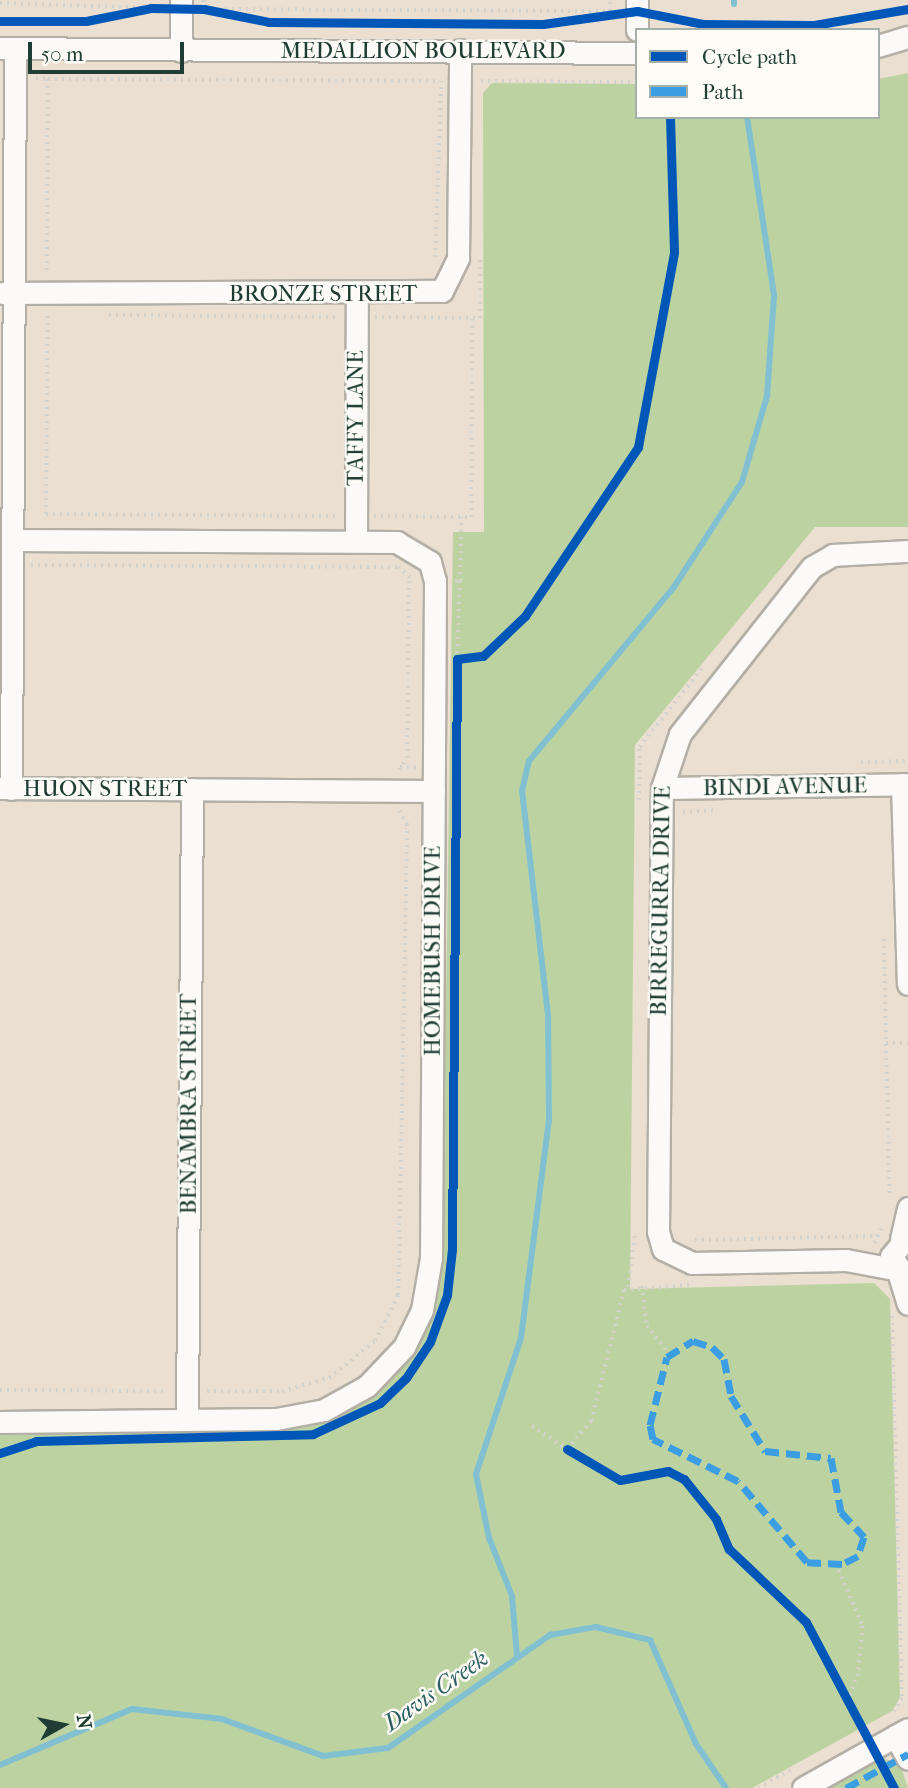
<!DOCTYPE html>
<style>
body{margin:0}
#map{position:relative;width:908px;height:1788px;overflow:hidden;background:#eadfd0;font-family:"IM FELL French Canon",serif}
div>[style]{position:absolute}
.green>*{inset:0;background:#bcd3a1}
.stream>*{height:6px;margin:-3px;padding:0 3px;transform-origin:3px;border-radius:3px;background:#80c0d0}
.path>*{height:3.5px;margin-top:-1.75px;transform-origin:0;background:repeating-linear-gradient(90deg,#d3d2cd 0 2px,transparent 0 7px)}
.roads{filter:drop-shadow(2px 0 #b4afa6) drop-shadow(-2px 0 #b4afa6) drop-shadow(0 2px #b4afa6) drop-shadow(0 -2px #b4afa6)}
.minor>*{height:21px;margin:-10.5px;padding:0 10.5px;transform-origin:10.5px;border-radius:10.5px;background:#fcfaf8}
.quiet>*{height:7px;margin-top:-3.5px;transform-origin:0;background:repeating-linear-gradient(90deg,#3c9ee2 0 14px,transparent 0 21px)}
.cycleway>*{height:9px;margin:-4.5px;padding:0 4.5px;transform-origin:4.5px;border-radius:4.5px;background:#0057b8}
span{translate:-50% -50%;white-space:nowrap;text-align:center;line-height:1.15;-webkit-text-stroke:5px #fdfcf7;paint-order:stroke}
.street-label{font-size:23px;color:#1f3d34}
.water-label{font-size:24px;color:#2e6063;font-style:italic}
.legend{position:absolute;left:635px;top:28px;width:245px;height:91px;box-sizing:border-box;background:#fdfcf7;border:2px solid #a4b0a9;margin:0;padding:9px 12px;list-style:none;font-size:21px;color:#1f3d34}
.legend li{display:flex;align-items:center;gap:14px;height:35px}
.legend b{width:35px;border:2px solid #a4b0a9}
.north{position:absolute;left:28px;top:1690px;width:70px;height:70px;-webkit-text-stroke:5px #fdfcf7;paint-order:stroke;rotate:81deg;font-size:19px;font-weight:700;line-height:28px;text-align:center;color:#1f3d34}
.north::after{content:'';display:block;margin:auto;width:24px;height:32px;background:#1f3d34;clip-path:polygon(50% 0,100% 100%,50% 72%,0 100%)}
.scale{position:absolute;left:28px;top:42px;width:156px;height:32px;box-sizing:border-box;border:4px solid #1f3d34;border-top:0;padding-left:9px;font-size:21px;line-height:24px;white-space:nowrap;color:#1f3d34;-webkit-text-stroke:5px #fdfcf7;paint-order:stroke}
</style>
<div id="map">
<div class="green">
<div style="clip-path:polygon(908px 73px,908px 527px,815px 527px,635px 745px,630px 1289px,874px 1283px,890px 1299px,900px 1698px,892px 1711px,752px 1788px,0 1788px,0 1429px,277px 1429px,319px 1422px,389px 1382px,423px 1337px,436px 1305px,442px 1271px,453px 532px,484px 532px,483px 93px,492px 83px,637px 84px,637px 117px,878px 117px,878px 79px)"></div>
<div style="clip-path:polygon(882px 1758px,900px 1764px,908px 1788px,820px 1788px)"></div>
</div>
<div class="stream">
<div style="left:734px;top:4px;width:4px;rotate:-90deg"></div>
<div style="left:517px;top:1656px;width:60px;rotate:-94.8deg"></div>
<div style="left:512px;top:1596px;width:62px;rotate:-111.6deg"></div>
<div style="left:489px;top:1538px;width:65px;rotate:-101.5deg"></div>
<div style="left:476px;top:1474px;width:143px;rotate:-71.7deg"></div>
<div style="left:521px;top:1338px;width:220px;rotate:-82.7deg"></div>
<div style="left:549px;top:1120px;width:105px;rotate:-90.5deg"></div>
<div style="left:548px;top:1015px;width:226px;rotate:-96.6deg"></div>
<div style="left:522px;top:791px;width:31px;rotate:-77deg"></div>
<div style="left:529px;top:761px;width:226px;rotate:-50.2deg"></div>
<div style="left:674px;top:587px;width:125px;rotate:-57.1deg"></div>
<div style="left:742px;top:482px;width:90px;rotate:-73.8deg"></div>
<div style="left:767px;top:396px;width:101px;rotate:-86deg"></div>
<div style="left:774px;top:295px;width:180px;rotate:-98.6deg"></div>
<div style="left:0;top:1765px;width:143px;rotate:-23deg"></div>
<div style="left:132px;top:1709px;width:91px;rotate:6.3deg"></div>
<div style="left:222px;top:1719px;width:108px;rotate:20.1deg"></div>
<div style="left:323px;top:1756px;width:65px;rotate:-7deg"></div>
<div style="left:388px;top:1748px;width:198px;rotate:-34.9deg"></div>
<div style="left:550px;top:1635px;width:47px;rotate:-9.9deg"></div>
<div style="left:596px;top:1627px;width:56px;rotate:13.5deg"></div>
<div style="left:650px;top:1640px;width:114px;rotate:66.1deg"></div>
<div style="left:696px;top:1744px;width:53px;rotate:55.7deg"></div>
</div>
<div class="path">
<div style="left:204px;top:0;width:9px;rotate:90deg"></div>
<div style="left:204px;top:9px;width:406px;rotate:0.3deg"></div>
<div style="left:610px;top:11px;width:11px;rotate:-90deg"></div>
<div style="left:0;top:3px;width:151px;rotate:1.9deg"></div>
<div style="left:36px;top:78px;width:12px;rotate:5deg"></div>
<div style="left:48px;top:79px;width:193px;rotate:90.3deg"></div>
<div style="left:48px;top:79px;width:388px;rotate:0.3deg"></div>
<div style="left:481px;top:81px;width:156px;rotate:0.4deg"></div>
<div style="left:435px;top:257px;width:176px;rotate:-88deg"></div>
<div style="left:109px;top:315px;width:227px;rotate:0.5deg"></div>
<div style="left:375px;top:317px;width:105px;rotate:0.5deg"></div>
<div style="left:480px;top:318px;width:59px;rotate:-90deg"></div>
<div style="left:46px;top:514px;width:289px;rotate:0.4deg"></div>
<div style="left:46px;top:514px;width:203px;rotate:-89.7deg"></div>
<div style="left:374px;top:516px;width:97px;rotate:0.6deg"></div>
<div style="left:471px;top:517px;width:199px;rotate:-89.7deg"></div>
<div style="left:31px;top:565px;width:367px;rotate:0.3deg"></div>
<div style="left:398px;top:567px;width:19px;rotate:39deg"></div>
<div style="left:455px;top:581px;width:5px"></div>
<div style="left:460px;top:581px;width:80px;rotate:92.1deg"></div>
<div style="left:460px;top:581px;width:64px;rotate:-89.1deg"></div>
<div style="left:861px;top:762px;width:47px;rotate:-1.2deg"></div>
<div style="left:400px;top:767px;width:16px;rotate:4deg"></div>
<div style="left:399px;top:770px;width:14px;rotate:-56deg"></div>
<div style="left:407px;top:758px;width:179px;rotate:-89.4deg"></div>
<div style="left:639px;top:800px;width:53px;rotate:-90deg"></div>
<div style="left:639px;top:747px;width:102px;rotate:-51.3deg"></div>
<div style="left:683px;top:812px;width:33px;rotate:-3deg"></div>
<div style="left:884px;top:939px;width:258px;rotate:88.7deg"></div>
<div style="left:886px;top:1043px;width:22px"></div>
<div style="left:695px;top:1240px;width:178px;rotate:-1.3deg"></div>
<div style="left:874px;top:1243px;width:18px;rotate:-63deg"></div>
<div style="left:642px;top:1286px;width:40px;rotate:82.9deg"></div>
<div style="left:647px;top:1326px;width:35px;rotate:51deg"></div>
<div style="left:628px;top:1287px;width:56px;rotate:-82.9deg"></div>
<div style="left:892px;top:1316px;width:382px;rotate:88.5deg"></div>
<div style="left:902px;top:1698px;width:16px;rotate:120deg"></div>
<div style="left:0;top:1390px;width:168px;rotate:0.3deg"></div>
<div style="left:207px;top:1391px;width:75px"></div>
<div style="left:282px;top:1391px;width:49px;rotate:-15.5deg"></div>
<div style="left:329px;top:1378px;width:59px;rotate:-38.8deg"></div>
<div style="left:375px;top:1341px;width:51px;rotate:-63.4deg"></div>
<div style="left:398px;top:1295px;width:470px;rotate:-88.9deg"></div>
<div style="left:407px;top:825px;width:17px;rotate:-121deg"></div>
<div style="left:532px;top:1426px;width:42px;rotate:33.3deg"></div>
<div style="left:567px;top:1449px;width:37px;rotate:-49deg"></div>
<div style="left:591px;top:1421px;width:135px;rotate:-75.9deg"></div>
<div style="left:624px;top:1290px;width:65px;rotate:-4.4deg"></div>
<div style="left:0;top:1453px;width:19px;rotate:-28deg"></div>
<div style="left:836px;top:1564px;width:68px;rotate:66.5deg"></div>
<div style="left:863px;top:1626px;width:48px;rotate:95.9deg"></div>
<div style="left:858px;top:1674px;width:33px;rotate:111deg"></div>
<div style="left:758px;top:1788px;width:37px;rotate:-29deg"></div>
</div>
<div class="roads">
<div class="minor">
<div style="left:637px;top:30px;width:30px;rotate:-90deg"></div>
<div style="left:878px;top:46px;width:31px;rotate:-17deg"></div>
<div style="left:0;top:48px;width:637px;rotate:0.45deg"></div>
<div style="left:181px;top:51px;width:51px;rotate:-90deg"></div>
<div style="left:2px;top:293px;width:440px;rotate:-0.3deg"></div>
<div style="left:442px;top:291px;width:37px;rotate:-64deg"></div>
<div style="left:458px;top:258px;width:208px;rotate:-89.4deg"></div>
<div style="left:356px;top:541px;width:246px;rotate:-89.8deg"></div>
<div style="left:902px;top:784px;width:200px;rotate:88.3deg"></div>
<div style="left:0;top:788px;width:434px;rotate:0.4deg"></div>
<div style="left:662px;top:788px;width:246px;rotate:-0.9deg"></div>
<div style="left:11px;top:789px;width:741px;rotate:-89.69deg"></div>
<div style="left:908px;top:1236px;width:26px;rotate:130deg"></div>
<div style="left:891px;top:1256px;width:29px;rotate:55deg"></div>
<div style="left:901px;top:1239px;width:32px;rotate:-77deg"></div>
<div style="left:894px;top:1269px;width:49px;rotate:-169.4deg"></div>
<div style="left:846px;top:1260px;width:154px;rotate:178.9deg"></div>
<div style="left:692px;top:1263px;width:32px;rotate:-154deg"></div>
<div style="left:663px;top:1249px;width:18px;rotate:-106deg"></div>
<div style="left:658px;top:1232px;width:444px;rotate:-89.5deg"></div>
<div style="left:662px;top:788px;width:57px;rotate:-71.6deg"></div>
<div style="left:680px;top:734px;width:213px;rotate:-51.7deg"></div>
<div style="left:812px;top:567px;width:24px;rotate:-30deg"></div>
<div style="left:833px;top:555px;width:75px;rotate:-3.1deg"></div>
<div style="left:899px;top:1275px;width:30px;rotate:73deg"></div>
<div style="left:187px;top:1418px;width:629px;rotate:-89.54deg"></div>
<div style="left:0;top:1422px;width:276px;rotate:-0.6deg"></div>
<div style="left:276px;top:1419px;width:49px;rotate:-10.6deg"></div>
<div style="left:324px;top:1410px;width:49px;rotate:-29.2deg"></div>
<div style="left:367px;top:1386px;width:54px;rotate:-46.5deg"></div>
<div style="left:404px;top:1347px;width:41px;rotate:-64.1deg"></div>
<div style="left:422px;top:1310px;width:53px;rotate:-80.2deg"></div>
<div style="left:431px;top:1258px;width:677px;rotate:-89.66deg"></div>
<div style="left:435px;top:581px;width:20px;rotate:-105deg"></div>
<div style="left:430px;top:562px;width:39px;rotate:-149deg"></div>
<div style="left:397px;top:542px;width:384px;rotate:-179.7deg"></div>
<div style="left:895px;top:1736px;width:26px;rotate:61deg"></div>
<div style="left:803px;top:1788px;width:120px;rotate:-29.3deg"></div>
</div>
</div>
<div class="quiet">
<div style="left:693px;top:1341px;width:20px;rotate:18deg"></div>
<div style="left:712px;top:1347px;width:17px;rotate:45deg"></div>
<div style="left:724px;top:1359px;width:38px;rotate:79deg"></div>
<div style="left:731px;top:1396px;width:65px;rotate:58.3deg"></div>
<div style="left:765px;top:1451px;width:66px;rotate:6.1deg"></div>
<div style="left:831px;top:1458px;width:55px;rotate:79.5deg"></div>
<div style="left:841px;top:1512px;width:34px;rotate:47deg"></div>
<div style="left:864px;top:1537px;width:20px;rotate:108deg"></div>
<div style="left:858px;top:1556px;width:18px;rotate:153deg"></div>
<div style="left:842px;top:1564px;width:35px;rotate:-177deg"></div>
<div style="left:807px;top:1562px;width:106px;rotate:-130.4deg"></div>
<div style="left:738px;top:1481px;width:95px;rotate:-153.7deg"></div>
<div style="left:653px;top:1439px;width:14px;rotate:-102deg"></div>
<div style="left:650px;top:1425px;width:70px;rotate:-76deg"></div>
<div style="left:667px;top:1357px;width:31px;rotate:-32deg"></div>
<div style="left:846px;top:1788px;width:71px;rotate:-28.7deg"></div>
</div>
<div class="cycleway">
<div style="left:0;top:21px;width:86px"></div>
<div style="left:86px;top:21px;width:66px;rotate:-11.3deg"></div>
<div style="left:151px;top:8px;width:53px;rotate:1.1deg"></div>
<div style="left:204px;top:9px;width:66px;rotate:11.3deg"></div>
<div style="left:269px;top:22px;width:274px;rotate:0.4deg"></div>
<div style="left:543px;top:24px;width:95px;rotate:-7.9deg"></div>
<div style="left:637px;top:11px;width:67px;rotate:11.1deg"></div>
<div style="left:703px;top:24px;width:111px;rotate:0.5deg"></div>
<div style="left:814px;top:25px;width:95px;rotate:-9.7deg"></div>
<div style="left:567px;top:1449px;width:61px;rotate:30.3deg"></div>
<div style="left:620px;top:1480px;width:49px;rotate:-10.6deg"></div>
<div style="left:668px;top:1471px;width:18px;rotate:27deg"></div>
<div style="left:684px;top:1479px;width:51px;rotate:51.3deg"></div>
<div style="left:716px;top:1519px;width:33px;rotate:67deg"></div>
<div style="left:729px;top:1549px;width:106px;rotate:43.5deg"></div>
<div style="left:806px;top:1622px;width:188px;rotate:62.1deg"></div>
<div style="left:0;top:1453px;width:38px;rotate:-18deg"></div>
<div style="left:36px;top:1441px;width:277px;rotate:-1.4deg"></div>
<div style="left:313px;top:1434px;width:74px;rotate:-24.8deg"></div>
<div style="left:380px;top:1403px;width:36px;rotate:-44deg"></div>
<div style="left:406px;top:1378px;width:43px;rotate:-56.3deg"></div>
<div style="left:430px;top:1342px;width:50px;rotate:-70.1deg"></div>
<div style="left:447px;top:1295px;width:46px;rotate:-83.8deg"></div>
<div style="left:452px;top:1249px;width:590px;rotate:-89.51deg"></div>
<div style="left:457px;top:659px;width:26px;rotate:-7deg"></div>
<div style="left:483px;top:656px;width:58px;rotate:-43.6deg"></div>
<div style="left:525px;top:616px;width:203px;rotate:-56.2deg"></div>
<div style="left:638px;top:447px;width:198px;rotate:-79.5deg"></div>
<div style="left:674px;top:252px;width:135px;rotate:-91.7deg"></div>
</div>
<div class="street-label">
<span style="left:423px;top:51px">MEDALLION BOULEVARD</span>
<span style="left:323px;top:294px">BRONZE STREET</span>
<span style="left:356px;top:418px;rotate:-90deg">TAFFY LANE</span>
<span style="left:785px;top:787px;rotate:-1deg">BINDI AVENUE</span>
<span style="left:105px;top:789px">HUON STREET</span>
<span style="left:661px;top:901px;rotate:-89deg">BIRREGURRA DRIVE</span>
<span style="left:433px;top:951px;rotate:-90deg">HOMEBUSH DRIVE</span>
<span style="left:189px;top:1104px;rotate:-90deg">BENAMBRA STREET</span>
</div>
<div class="water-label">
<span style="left:436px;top:1691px;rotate:-35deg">Davis Creek</span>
</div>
<ul class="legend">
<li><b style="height:9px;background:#0057b8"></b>Cycle path</li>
<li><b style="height:9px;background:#3c9ee2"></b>Path</li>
</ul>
<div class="north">N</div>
<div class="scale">50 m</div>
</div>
